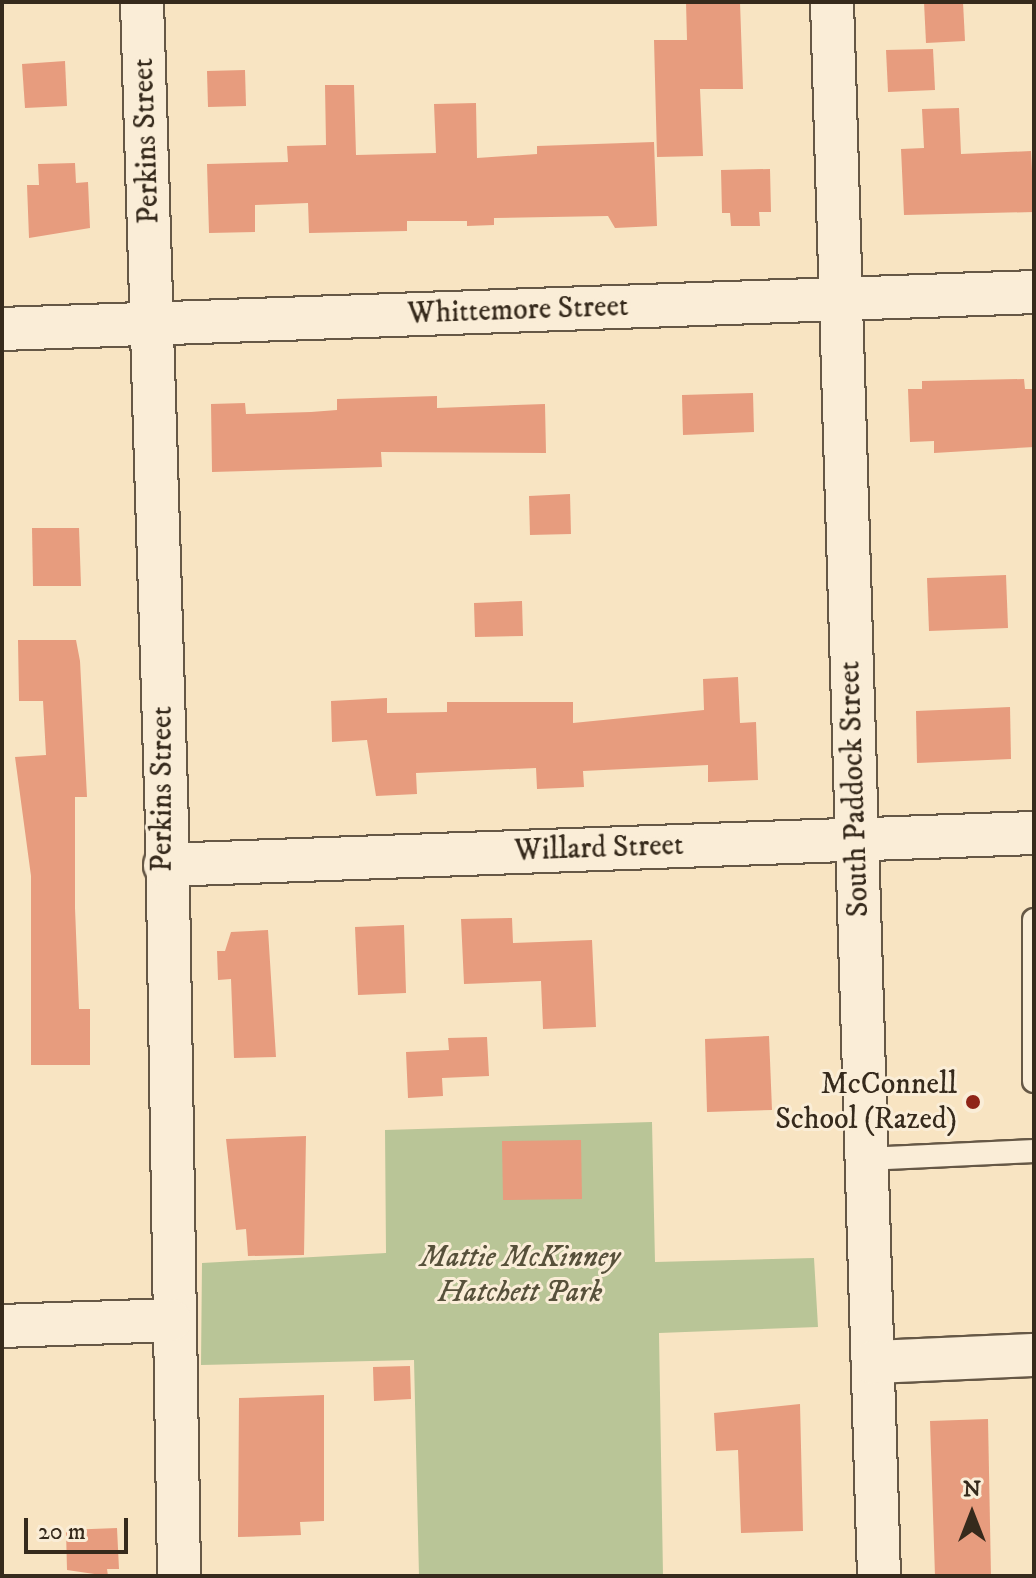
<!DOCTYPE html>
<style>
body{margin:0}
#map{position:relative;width:1036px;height:1578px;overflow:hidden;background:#f8e4c2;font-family:"IM FELL DW Pica",serif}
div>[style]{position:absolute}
.green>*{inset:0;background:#b9c597}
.building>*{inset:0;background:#e79c7e}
.roads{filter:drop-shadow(2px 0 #665846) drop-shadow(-2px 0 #665846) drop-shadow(0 2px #665846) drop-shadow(0 -2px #665846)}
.service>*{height:22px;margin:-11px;padding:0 11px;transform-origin:11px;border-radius:11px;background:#faedd7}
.minor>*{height:42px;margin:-21px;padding:0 21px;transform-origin:21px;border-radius:21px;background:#faedd7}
.dots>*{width:22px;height:22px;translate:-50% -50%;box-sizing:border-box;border:4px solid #faedd7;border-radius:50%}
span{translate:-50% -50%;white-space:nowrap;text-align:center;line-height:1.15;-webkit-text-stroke:6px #faedd7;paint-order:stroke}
.street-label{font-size:30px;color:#362a1c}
.poi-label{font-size:30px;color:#362a1c}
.right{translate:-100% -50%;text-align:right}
.park-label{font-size:30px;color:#57513b;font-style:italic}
.frame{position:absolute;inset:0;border:4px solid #362a1c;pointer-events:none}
.north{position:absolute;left:932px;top:1474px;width:80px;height:80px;-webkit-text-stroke:6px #faedd7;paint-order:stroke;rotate:0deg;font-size:22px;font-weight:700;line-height:32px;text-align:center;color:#362a1c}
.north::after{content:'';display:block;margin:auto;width:28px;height:36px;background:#362a1c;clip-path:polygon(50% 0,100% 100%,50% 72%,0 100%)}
.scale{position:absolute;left:24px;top:1518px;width:104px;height:36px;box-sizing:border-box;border:4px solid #362a1c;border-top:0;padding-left:10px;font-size:24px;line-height:28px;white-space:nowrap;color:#362a1c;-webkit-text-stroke:6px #faedd7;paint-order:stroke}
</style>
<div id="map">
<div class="green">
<div style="clip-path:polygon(652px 1122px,655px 1262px,814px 1258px,818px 1327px,659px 1333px,663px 1576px,419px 1576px,414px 1360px,201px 1365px,202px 1263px,386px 1253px,385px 1130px)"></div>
</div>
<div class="building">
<div style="clip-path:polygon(686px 2px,740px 2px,743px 89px,700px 89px,703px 156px,657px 157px,654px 40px,687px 40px)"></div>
<div style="clip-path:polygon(924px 2px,963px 2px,965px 41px,926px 43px)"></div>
<div style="clip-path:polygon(933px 49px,935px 90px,888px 92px,886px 50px)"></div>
<div style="clip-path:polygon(65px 61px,67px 106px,25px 108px,22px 64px)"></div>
<div style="clip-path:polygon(245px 70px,246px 106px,208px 107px,207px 71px)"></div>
<div style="clip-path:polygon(325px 85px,354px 85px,356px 155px,436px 153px,434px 104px,476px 103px,477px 158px,537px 154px,537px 146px,654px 142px,657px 226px,615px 228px,608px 216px,494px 218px,494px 225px,467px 226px,467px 221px,407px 221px,407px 231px,309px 233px,308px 203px,255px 205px,255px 232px,209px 233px,207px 164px,288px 162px,287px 146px,326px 145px)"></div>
<div style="clip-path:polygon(959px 108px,961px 154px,1031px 151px,1034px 212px,904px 215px,901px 149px,924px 148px,922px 109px)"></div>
<div style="clip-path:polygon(75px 163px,76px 183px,88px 182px,90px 228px,29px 238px,27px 185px,39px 185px,38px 164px)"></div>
<div style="clip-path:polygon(770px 169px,771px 212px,759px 212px,760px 226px,731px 226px,730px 213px,722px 213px,721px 170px)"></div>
<div style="clip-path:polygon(1024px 379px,1025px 389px,1032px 389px,1034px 447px,934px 453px,934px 441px,910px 442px,908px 389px,922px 389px,922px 381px)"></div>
<div style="clip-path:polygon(753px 393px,754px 432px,683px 435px,682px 395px)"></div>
<div style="clip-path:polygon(437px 396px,437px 408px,545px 404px,546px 453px,381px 452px,382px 467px,212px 472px,211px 404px,245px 403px,246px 414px,311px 412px,337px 410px,337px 399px)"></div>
<div style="clip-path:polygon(570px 494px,571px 534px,530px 535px,529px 496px)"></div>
<div style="clip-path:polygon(32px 528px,79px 528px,81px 586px,33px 586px)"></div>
<div style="clip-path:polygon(1006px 575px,1008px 628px,929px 631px,927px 578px)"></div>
<div style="clip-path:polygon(522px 601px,523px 636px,475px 637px,474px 603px)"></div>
<div style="clip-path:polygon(18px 640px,76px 640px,80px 661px,87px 797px,75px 797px,75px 908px,79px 1009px,90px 1009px,90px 1065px,31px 1065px,31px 876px,15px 757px,46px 755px,43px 701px,19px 701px)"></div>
<div style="clip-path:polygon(738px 677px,740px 723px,756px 722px,758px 780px,708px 782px,708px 765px,583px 771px,584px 787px,537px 789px,536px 768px,416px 773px,417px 794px,376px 796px,367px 740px,332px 742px,331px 701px,387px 698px,387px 713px,447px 712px,447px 702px,573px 702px,573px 723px,704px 710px,703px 679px)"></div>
<div style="clip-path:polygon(1010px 707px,1011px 759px,917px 763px,916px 711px)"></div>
<div style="clip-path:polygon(512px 918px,513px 943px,592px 940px,596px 1027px,543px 1029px,541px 981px,464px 984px,461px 919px)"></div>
<div style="clip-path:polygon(404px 925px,406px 993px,358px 995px,355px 927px)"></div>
<div style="clip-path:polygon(268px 930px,276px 1057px,234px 1058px,231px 979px,218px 980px,217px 951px,225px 951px,231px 932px)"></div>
<div style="clip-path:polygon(769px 1036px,772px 1110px,707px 1112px,705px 1039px)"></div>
<div style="clip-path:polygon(487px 1037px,489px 1076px,442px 1078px,443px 1096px,408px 1098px,406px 1052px,449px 1050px,448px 1038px)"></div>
<div style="clip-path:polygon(306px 1136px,304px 1255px,248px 1256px,246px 1229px,236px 1230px,226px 1139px)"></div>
<div style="clip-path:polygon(581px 1140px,582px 1199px,503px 1200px,502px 1141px)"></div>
<div style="clip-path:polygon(410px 1366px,411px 1399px,374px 1401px,373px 1367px)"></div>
<div style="clip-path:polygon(324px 1395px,324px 1521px,300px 1522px,301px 1535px,238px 1537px,239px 1398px)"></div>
<div style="clip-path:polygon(800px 1404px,803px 1531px,741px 1533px,738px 1450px,716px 1451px,714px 1413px)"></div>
<div style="clip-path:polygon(988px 1419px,991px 1576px,935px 1576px,930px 1421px)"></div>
<div style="clip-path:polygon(117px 1528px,119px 1569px,107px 1569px,108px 1576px,67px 1570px,66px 1530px)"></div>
</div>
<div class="roads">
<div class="service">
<div style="left:1034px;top:920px;width:161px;rotate:90deg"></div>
<div style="left:866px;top:1159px;width:168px;rotate:-2.7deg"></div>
</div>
<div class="minor">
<div style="left:142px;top:2px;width:824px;rotate:88.26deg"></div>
<div style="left:167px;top:826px;width:750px;rotate:89.08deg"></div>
<div style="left:832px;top:2px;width:1575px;rotate:88.29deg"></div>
<div style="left:2px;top:329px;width:1033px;rotate:-2.05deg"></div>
<div style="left:165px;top:865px;width:870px;rotate:-2.11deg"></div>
<div style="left:2px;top:1326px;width:168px;rotate:-2deg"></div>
<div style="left:873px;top:1362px;width:161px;rotate:-2.5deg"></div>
</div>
</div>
<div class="dots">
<div style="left:973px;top:1102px;background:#8f2418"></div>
</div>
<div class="street-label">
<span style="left:147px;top:141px;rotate:-92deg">Perkins Street</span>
<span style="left:518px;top:311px;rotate:-2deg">Whittemore Street</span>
<span style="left:163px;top:789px;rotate:-90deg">Perkins Street</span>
<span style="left:855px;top:789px;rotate:-92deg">South Paddock Street</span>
<span style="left:599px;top:849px;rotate:-2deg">Willard Street</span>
</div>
<div class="poi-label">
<span class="right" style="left:957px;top:1102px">McConnell<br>School (Razed)</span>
</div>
<div class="park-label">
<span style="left:520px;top:1275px">Mattie McKinney<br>Hatchett Park</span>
</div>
<div class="frame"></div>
<div class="north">N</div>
<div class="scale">20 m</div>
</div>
